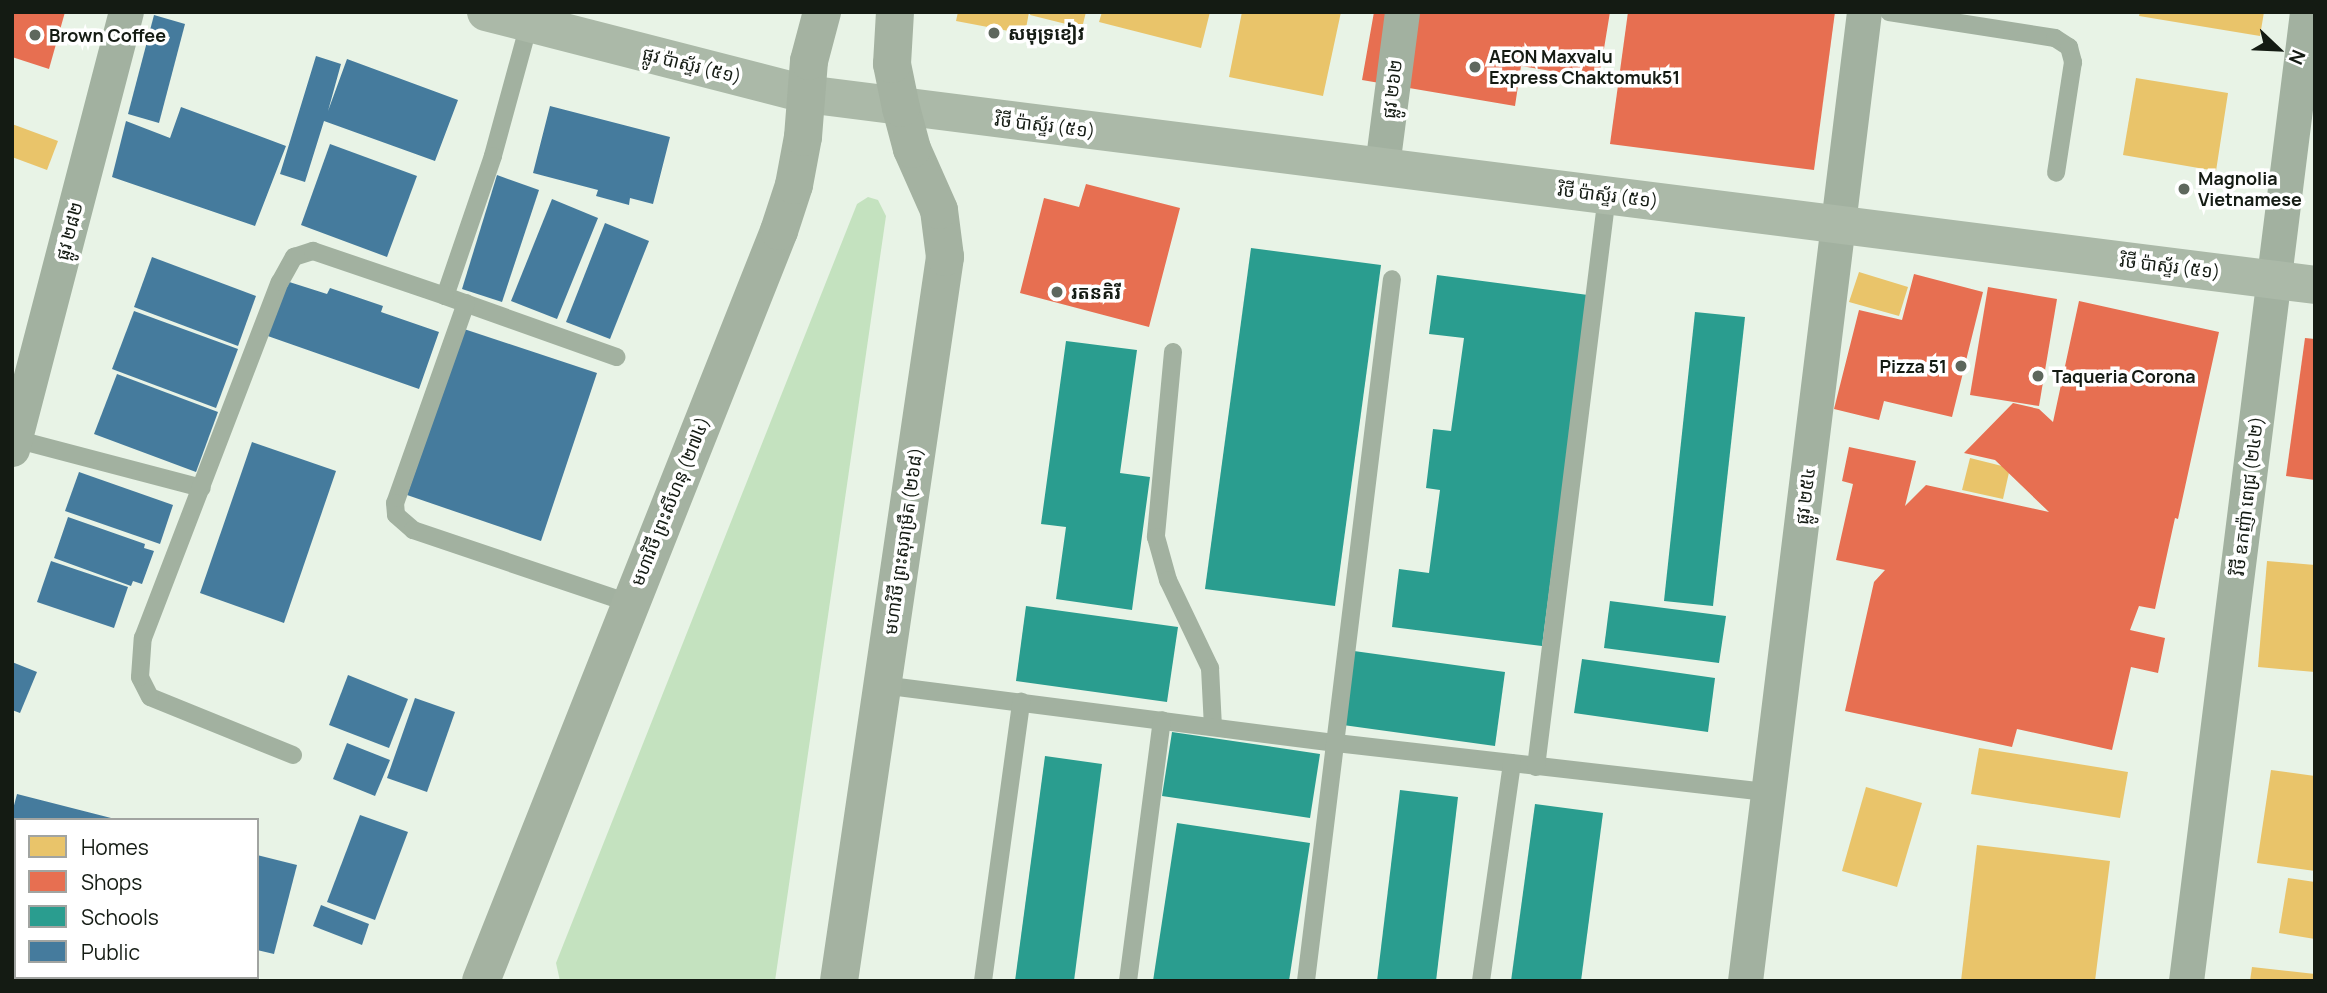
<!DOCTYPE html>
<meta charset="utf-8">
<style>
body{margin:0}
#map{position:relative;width:2327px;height:993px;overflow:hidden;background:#e8f3e6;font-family:Manrope,"Noto Sans Khmer",sans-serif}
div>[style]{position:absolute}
.green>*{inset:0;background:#c4e2bf}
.homes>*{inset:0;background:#e9c46a}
.shops>*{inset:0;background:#e76f51}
.schools>*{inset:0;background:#2a9d8f}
.public>*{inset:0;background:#457b9d}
.lane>*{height:18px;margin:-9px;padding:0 9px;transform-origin:9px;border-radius:9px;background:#a2b1a0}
.street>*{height:35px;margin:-17.5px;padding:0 17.5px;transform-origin:17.5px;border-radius:17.5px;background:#a2b1a0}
.secondary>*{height:38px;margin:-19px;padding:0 19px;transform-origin:19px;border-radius:19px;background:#abb9a8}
.primary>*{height:38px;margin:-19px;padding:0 19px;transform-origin:19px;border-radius:19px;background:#a4b2a1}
.dots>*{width:19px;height:19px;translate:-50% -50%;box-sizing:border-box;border:4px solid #fff;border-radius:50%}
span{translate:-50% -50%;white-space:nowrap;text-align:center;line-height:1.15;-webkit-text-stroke:7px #fff;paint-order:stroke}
.poi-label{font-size:18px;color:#141b13;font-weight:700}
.left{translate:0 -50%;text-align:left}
.right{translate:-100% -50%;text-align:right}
.street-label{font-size:18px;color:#141b13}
.frame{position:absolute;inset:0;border:14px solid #141b13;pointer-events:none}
.legend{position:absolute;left:14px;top:818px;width:245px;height:161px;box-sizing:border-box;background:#fff;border:2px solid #a1a4a1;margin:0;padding:9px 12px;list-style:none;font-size:21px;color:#141b13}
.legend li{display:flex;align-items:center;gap:14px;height:35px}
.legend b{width:35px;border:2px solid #a1a4a1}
.north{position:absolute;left:2243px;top:14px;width:70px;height:70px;-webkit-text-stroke:5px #fff;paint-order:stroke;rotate:113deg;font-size:19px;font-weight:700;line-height:28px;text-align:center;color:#141b13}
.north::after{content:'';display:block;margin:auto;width:24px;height:32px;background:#141b13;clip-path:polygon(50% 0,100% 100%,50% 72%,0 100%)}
</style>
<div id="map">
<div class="green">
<div style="clip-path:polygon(868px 197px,878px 200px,886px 216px,775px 981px,560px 981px,556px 963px,857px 204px)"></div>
</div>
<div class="homes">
<div style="clip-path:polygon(958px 12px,1029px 12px,1025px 34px,956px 21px)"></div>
<div style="clip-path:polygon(1031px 12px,1086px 12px,1082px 28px,1030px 15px)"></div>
<div style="clip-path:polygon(1102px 12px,1210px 12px,1201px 48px,1099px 22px)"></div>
<div style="clip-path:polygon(1242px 12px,1341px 12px,1323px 96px,1229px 77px)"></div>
<div style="clip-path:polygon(2140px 12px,2264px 12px,2260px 36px,2139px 16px)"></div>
<div style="clip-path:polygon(2136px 78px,2228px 93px,2216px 171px,2123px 155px)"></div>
<div style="clip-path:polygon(12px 124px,58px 141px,47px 170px,12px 157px)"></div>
<div style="clip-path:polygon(1859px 272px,1908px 287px,1899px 316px,1849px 302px)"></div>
<div style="clip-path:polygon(1970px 458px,2010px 468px,2003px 499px,1962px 490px)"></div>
<div style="clip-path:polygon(2267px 561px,2315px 565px,2315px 672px,2258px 667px)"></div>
<div style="clip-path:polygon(1979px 748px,2128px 772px,2120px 818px,1971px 794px)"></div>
<div style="clip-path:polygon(2271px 770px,2315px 776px,2315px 871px,2257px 863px)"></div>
<div style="clip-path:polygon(1866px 787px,1922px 803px,1897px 887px,1842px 871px)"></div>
<div style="clip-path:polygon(1977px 845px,2110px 861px,2095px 981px,1961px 981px)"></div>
<div style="clip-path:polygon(2288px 878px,2315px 882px,2315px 939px,2279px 933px)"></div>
<div style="clip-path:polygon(2252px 967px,2315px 974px,2315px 981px,2250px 981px)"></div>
</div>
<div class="shops">
<div style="clip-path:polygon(12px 12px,65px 12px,49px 69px,12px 57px)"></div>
<div style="clip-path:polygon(1374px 12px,1610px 12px,1599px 79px,1521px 66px,1515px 106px,1362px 80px)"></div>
<div style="clip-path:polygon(1628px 12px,1835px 12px,1814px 170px,1610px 144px)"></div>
<div style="clip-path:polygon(1086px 184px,1180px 208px,1149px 327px,1020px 293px,1044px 198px,1079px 207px)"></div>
<div style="clip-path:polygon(1914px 274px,1983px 292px,1952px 417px,1884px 401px,1879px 420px,1834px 409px,1859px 310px,1902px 320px)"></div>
<div style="clip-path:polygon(1988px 287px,2057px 299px,2039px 406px,1970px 395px)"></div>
<div style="clip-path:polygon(2079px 301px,2219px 332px,2178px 519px,2175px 518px,2155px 609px,2139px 606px,2130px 630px,2165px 638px,2158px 673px,2131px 667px,2112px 750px,2017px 729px,2012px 747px,1845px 711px,1874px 582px,1885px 570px,1836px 560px,1853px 484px,1842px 481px,1849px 447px,1916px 461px,1905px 506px,1926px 485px,2049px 512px,1995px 460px,1964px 453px,2013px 403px,2039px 409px,2053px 422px)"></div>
<div style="clip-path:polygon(2305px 338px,2315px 339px,2315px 480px,2286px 476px)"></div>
</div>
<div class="schools">
<div style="clip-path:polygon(1251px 248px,1381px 265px,1335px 606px,1205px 589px)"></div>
<div style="clip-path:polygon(1437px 275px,1588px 295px,1542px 646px,1392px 627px,1399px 569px,1429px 573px,1440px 490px,1426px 488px,1433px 429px,1451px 431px,1464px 338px,1429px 334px)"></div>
<div style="clip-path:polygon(1695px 312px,1745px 317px,1713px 606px,1664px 601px)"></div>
<div style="clip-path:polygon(1066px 341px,1137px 350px,1120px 473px,1150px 477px,1132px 610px,1056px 599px,1066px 527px,1041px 524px)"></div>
<div style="clip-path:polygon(1610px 601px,1726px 616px,1719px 663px,1604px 648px)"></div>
<div style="clip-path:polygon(1026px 606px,1178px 627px,1167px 702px,1016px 681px)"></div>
<div style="clip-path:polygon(1354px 651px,1505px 672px,1495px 746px,1343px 725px)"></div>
<div style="clip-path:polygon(1582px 659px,1715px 678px,1708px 732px,1574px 713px)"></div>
<div style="clip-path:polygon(1172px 732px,1320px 754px,1310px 818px,1162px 796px)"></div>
<div style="clip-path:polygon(1045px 756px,1102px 764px,1074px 981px,1015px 981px)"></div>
<div style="clip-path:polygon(1400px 790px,1458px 797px,1436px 981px,1377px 981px)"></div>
<div style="clip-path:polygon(1535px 804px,1603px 813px,1581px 981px,1511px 981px)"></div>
<div style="clip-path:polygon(1177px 823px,1310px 843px,1289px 981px,1153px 981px)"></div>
</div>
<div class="public">
<div style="clip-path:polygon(154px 15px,185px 24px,159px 123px,128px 114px)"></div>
<div style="clip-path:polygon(316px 56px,341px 64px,328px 111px,347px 59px,458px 100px,435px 161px,324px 121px,305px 182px,280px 174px)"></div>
<div style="clip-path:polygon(550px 106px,670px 137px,653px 204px,630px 198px,629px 205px,596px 196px,598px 190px,533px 173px)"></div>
<div style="clip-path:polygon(181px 107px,286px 146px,255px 226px,112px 177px,126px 121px,170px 138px)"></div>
<div style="clip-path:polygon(330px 144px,417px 176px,387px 257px,301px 225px)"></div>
<div style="clip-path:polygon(497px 175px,539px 190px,502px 302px,462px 289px)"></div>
<div style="clip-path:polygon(552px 199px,598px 218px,557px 319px,511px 301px)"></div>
<div style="clip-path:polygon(605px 223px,649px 241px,610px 339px,566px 322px)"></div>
<div style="clip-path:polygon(152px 257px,256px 296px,238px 346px,134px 307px)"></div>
<div style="clip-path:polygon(283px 280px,327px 294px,330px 288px,383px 306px,381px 312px,439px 332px,419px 389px,262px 334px)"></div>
<div style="clip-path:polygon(134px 311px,238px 349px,216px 408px,112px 369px)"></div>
<div style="clip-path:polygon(464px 329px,597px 373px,541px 541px,407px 495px)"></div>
<div style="clip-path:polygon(117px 374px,218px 412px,196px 472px,94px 434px)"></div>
<div style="clip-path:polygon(252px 442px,336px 471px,284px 623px,200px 593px)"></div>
<div style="clip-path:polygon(79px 472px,173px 505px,160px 544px,65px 511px)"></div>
<div style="clip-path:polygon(68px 517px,145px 544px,144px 548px,154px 551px,142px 584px,133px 581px,131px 586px,54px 558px)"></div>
<div style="clip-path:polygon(51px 561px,128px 587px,114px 628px,37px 602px)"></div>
<div style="clip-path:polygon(12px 662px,37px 672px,20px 713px,12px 710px)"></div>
<div style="clip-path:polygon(348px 675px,408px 699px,389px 748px,329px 725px)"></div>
<div style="clip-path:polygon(415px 698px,455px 712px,427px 792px,387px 778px)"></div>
<div style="clip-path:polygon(347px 743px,390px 760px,375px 796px,333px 779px)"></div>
<div style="clip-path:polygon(17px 794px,115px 819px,114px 820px,16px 820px,16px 871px,12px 870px,12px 813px)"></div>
<div style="clip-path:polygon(360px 815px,408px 832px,375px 920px,327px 902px)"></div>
<div style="clip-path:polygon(257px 855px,297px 865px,274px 954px,257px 950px)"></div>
<div style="clip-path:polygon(12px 896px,16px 897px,16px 978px,12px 977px)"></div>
<div style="clip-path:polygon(321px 905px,369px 924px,362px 945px,313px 926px)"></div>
<div style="clip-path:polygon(17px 977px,144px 977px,143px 981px,27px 981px)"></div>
</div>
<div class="lane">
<div style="left:1889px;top:12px;width:168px;rotate:8.9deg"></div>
<div style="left:2055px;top:38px;width:17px;rotate:33deg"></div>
<div style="left:2069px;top:47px;width:16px;rotate:75deg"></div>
<div style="left:2073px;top:62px;width:112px;rotate:98.7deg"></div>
<div style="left:529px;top:24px;width:137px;rotate:105.3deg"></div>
<div style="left:493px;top:156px;width:148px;rotate:108.9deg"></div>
<div style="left:445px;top:296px;width:182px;rotate:19.6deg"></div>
<div style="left:466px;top:303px;width:212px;rotate:109.5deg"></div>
<div style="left:395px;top:503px;width:12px;rotate:85deg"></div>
<div style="left:396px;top:515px;width:23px;rotate:41deg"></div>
<div style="left:413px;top:530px;width:228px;rotate:18.7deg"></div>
<div style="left:1173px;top:352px;width:186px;rotate:95.3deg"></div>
<div style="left:1156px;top:537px;width:45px;rotate:74.4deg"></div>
<div style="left:1168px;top:580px;width:98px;rotate:64.5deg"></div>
<div style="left:1210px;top:668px;width:59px;rotate:87.1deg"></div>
<div style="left:15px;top:439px;width:193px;rotate:14.7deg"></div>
<div style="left:882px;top:685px;width:458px;rotate:7.3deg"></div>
<div style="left:1336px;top:743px;width:435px;rotate:6.5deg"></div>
<div style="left:293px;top:755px;width:154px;rotate:-157.9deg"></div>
<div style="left:150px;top:697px;width:22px;rotate:-117deg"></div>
<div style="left:140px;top:677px;width:39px;rotate:-86deg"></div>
<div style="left:143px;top:638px;width:381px;rotate:-69deg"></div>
<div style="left:280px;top:282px;width:29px;rotate:-61deg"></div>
<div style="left:294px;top:257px;width:20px;rotate:-18deg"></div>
<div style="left:313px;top:251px;width:139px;rotate:18.8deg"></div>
<div style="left:1536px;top:767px;width:576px;rotate:-82.92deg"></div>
<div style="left:983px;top:981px;width:282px;rotate:-82.2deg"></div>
<div style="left:1128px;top:981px;width:263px;rotate:-82.6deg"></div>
<div style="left:1306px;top:981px;width:707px;rotate:-83.02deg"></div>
<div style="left:1481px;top:981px;width:220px;rotate:-81.9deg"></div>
</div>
<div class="street">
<div style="left:1382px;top:166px;width:155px;rotate:-82.6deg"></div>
<div style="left:12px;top:449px;width:452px;rotate:-75.4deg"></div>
<div style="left:1745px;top:981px;width:976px;rotate:-83deg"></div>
<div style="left:2186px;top:981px;width:977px;rotate:-82.88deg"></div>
</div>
<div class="secondary">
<div style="left:486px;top:12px;width:330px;rotate:14.4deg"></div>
<div style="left:806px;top:94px;width:1521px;rotate:7.21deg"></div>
</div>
<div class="primary">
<div style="left:481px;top:981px;width:807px;rotate:-68.33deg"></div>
<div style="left:779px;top:231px;width:48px;rotate:-71.9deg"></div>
<div style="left:794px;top:185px;width:49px;rotate:-79.4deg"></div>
<div style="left:803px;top:137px;width:76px;rotate:-85.5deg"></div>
<div style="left:809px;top:61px;width:51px;rotate:-75.1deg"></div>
<div style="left:839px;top:981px;width:732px;rotate:-81.67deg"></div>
<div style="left:945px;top:257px;width:47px;rotate:-97.3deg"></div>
<div style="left:939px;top:210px;width:67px;rotate:-113.9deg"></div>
<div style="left:912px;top:149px;width:42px;rotate:-105deg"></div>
<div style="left:901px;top:108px;width:45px;rotate:-101.6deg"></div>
<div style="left:892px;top:64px;width:52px;rotate:-86.7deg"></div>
</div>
<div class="dots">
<div style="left:994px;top:33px;background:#5e675d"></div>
<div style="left:35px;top:35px;background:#5e675d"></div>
<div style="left:1475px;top:67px;background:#5e675d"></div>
<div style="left:2184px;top:189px;background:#5e675d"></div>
<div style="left:1057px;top:292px;background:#5e675d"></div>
<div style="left:1961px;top:366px;background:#5e675d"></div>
<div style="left:2038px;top:376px;background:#5e675d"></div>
</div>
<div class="poi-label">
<span class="left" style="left:1008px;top:33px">សមុទ្រខៀវ</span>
<span class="left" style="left:49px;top:35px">Brown Coffee</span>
<span class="left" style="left:1489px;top:67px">AEON Maxvalu<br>Express Chaktomuk51</span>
<span class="left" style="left:2198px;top:189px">Magnolia<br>Vietnamese</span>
<span class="left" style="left:1071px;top:292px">រតនគិរី</span>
<span class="right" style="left:1947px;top:366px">Pizza 51</span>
<span class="left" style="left:2052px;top:376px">Taqueria Corona</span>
</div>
<div class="street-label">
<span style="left:692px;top:65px;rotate:14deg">ផ្លូវ ប៉ាស្ទ័រ (៥១)</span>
<span style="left:1392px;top:89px;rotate:-83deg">ផ្លូវ ២៦២</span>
<span style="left:1045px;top:125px;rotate:7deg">វិថី ប៉ាស្ទ័រ (៥១)</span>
<span style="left:1608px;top:195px;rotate:7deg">វិថី ប៉ាស្ទ័រ (៥១)</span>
<span style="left:69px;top:231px;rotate:-75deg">ផ្លូវ ២៨២</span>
<span style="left:2170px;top:266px;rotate:7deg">វិថី ប៉ាស្ទ័រ (៥១)</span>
<span style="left:1805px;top:496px;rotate:-83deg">ផ្លូវ ២៥៤</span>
<span style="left:2247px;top:496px;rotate:-83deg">វិថី ឧកញ៉ា ពេជ្រ (២៤២)</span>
<span style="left:670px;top:501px;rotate:-68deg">មហាវិថី ព្រះសីហនុ (២៧៤)</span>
<span style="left:903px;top:541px;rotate:-82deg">មហាវិថី ព្រះសុរាម្រឹត (២៦៨)</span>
</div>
<div class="frame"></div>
<ul class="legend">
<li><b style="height:19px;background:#e9c46a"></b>Homes</li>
<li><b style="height:19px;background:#e76f51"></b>Shops</li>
<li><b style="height:19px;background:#2a9d8f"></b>Schools</li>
<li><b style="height:19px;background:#457b9d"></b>Public</li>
</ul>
<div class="north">N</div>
</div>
